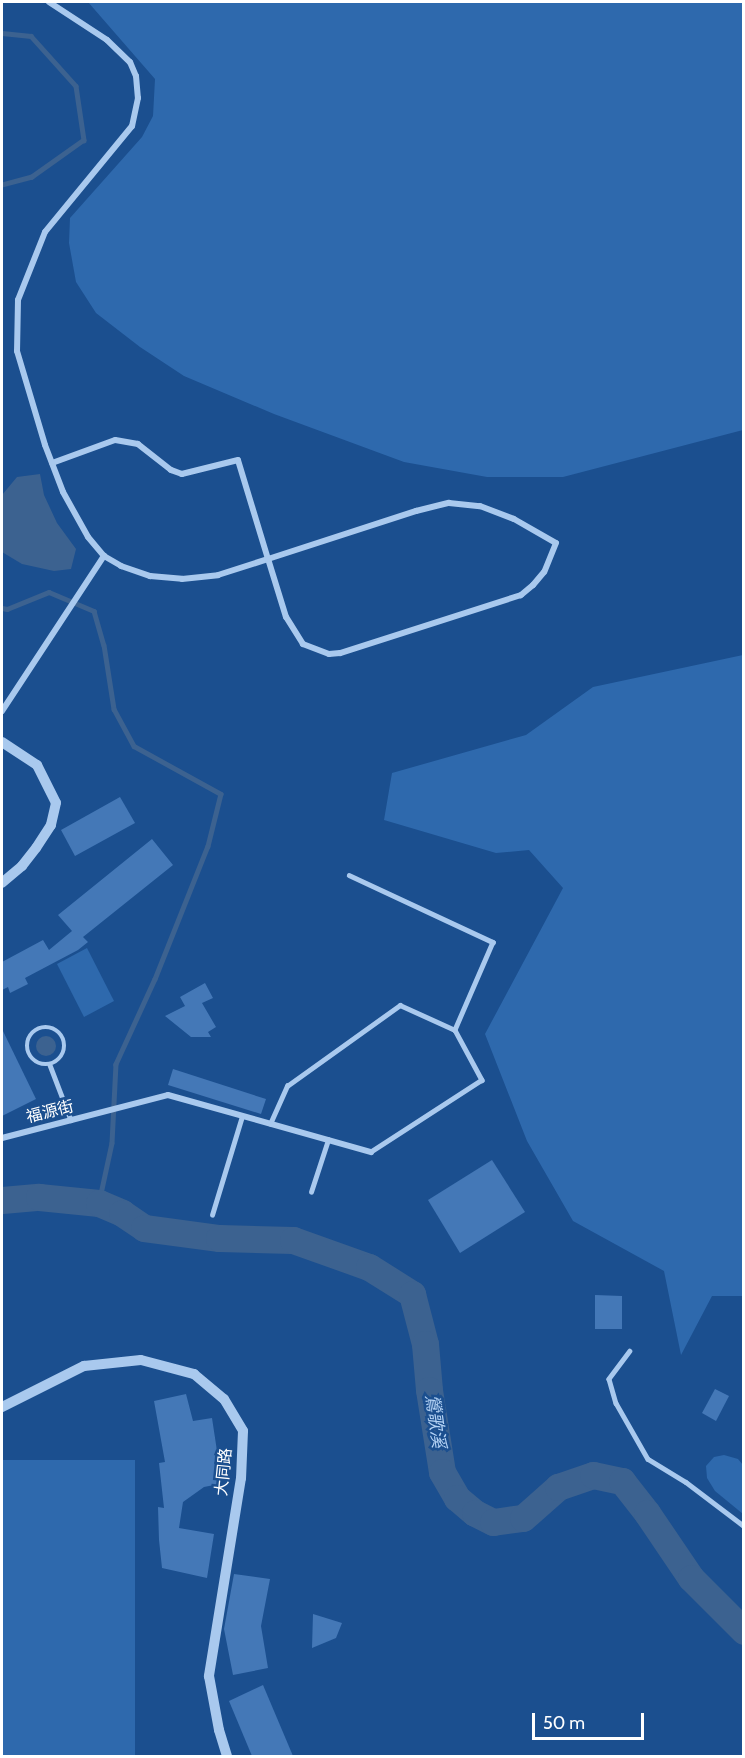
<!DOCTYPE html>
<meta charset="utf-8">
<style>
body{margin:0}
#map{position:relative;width:745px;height:1758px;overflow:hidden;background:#1b4f8f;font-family:Cabin,"Noto Sans TC",sans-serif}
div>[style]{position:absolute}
.green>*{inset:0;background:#2e69ad}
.water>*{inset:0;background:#3c6290}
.round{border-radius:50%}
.stream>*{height:4.5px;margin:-2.25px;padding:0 2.25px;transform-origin:2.25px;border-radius:2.25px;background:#3c6290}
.river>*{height:27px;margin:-13.5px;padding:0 13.5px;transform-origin:13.5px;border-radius:13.5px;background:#3c6290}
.building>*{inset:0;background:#4478b7}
.service>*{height:4.5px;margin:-2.25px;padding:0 2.25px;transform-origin:2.25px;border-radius:2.25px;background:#a9c9ee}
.service>.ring{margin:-2.25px;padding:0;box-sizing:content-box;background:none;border:4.5px solid #a9c9ee;border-radius:50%}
.minor>*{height:6px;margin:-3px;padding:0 3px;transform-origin:3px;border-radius:3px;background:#a9c9ee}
.tertiary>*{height:10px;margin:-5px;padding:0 5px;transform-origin:5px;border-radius:5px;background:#a9c9ee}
span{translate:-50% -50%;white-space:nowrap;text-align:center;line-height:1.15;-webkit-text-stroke:5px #1b4f8f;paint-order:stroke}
.street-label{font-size:16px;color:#fff}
.water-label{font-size:18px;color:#b5d3f5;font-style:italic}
.frame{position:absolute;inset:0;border:3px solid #fff;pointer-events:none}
.scale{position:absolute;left:532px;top:1713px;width:112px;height:27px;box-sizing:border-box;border:3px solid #fff;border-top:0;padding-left:8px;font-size:18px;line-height:21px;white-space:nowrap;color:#fff;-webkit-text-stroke:4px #1b4f8f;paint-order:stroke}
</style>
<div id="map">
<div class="green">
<div style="clip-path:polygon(88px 2px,743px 2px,743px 430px,563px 477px,487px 477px,404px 462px,274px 414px,184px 376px,140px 347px,96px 313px,76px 282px,69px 243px,70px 218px,142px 137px,153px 116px,155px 79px)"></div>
<div style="clip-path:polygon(743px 655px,743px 1296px,712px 1296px,681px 1355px,664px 1271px,573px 1221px,527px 1141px,485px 1034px,563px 888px,529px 850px,496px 853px,384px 820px,392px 773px,526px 735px,593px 687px)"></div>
<div style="clip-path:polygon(87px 948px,114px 1001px,84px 1017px,57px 964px)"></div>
<div style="clip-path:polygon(724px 1455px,738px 1459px,743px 1465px,743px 1514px,715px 1491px,707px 1478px,706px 1466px,714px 1457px)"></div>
<div style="clip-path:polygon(2px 1460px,135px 1460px,135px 1756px,2px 1756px)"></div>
</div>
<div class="water">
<div style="clip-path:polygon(40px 474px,44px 495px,57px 523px,76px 549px,71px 569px,54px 571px,22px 564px,2px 552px,2px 495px,17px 477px)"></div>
<div class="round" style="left:36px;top:1036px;width:20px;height:20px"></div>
</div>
<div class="stream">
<div style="left:2px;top:33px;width:29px;rotate:6deg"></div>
<div style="left:31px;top:36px;width:67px;rotate:48deg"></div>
<div style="left:76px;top:86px;width:55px;rotate:81.6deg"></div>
<div style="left:84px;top:140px;width:64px;rotate:144.6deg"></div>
<div style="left:32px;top:177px;width:31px;rotate:165deg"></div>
<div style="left:2px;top:608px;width:5px;rotate:11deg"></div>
<div style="left:7px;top:609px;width:45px;rotate:-22deg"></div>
<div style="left:49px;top:592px;width:49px;rotate:22.9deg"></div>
<div style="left:94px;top:611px;width:35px;rotate:74deg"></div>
<div style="left:104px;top:645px;width:65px;rotate:81.1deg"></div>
<div style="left:114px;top:709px;width:42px;rotate:61.6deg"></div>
<div style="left:134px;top:746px;width:99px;rotate:28.9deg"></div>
<div style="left:221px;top:794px;width:54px;rotate:104deg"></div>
<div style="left:208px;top:846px;width:143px;rotate:111.7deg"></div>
<div style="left:155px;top:979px;width:94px;rotate:114.6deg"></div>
<div style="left:116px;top:1064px;width:79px;rotate:92.9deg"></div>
<div style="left:112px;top:1143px;width:61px;rotate:102.2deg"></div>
</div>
<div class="river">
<div style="left:2px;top:1200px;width:37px;rotate:-5deg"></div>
<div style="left:39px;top:1197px;width:60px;rotate:5.7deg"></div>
<div style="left:99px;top:1203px;width:25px;rotate:23deg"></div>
<div style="left:122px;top:1213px;width:27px;rotate:34deg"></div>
<div style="left:144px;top:1228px;width:76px;rotate:7.6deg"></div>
<div style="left:219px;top:1238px;width:74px;rotate:1.5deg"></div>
<div style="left:293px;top:1240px;width:81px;rotate:19.6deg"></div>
<div style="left:369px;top:1267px;width:51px;rotate:32.1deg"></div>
<div style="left:412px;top:1294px;width:52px;rotate:75.4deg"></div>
<div style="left:425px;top:1344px;width:46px;rotate:85deg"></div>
<div style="left:429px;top:1390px;width:83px;rotate:81deg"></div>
<div style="left:442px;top:1472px;width:30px;rotate:60deg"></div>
<div style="left:457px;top:1498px;width:23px;rotate:40deg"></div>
<div style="left:475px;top:1513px;width:20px;rotate:27deg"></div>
<div style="left:493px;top:1522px;width:30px;rotate:-8deg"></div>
<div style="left:523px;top:1518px;width:47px;rotate:-41.5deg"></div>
<div style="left:558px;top:1487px;width:37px;rotate:-19deg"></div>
<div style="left:593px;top:1475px;width:30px;rotate:12deg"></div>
<div style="left:622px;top:1481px;width:41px;rotate:52deg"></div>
<div style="left:647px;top:1513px;width:78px;rotate:55.9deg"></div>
<div style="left:691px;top:1578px;width:75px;rotate:45deg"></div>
</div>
<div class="building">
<div style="clip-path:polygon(120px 797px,135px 823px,75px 856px,61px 830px)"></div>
<div style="clip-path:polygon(152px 839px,173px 865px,83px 937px,88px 942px,78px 950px,25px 978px,28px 984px,10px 993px,8px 987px,2px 990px,2px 962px,43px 940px,49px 950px,72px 931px,58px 915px)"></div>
<div style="clip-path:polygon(205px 983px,213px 998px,202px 1003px,216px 1027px,208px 1032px,211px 1037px,191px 1037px,165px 1016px,185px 1006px,180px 997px)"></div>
<div style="clip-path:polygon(2px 1029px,36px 1099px,2px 1116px)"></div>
<div style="clip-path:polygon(173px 1069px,266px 1099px,261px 1114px,168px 1085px)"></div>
<div style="clip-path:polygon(492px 1160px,525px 1212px,460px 1253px,428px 1200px)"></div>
<div style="clip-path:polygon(595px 1295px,622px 1296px,622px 1329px,595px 1329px)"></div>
<div style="clip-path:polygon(715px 1389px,729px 1396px,716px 1421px,702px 1413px)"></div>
<div style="clip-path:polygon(186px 1394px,193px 1421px,212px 1418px,217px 1451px,219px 1484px,204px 1487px,183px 1502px,179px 1528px,214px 1534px,207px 1578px,162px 1568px,159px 1540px,158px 1507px,164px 1508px,159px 1463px,165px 1462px,154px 1401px)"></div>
<div style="clip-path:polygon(234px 1574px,270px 1579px,261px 1626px,268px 1668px,233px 1675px,224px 1629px)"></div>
<div style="clip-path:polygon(313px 1614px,342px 1623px,336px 1638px,312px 1648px)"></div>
<div style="clip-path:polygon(263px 1685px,293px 1756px,252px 1756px,229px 1701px)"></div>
</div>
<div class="service">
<div style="left:349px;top:875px;width:159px;rotate:25deg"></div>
<div style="left:493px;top:942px;width:96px;rotate:113.4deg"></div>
<div style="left:455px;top:1030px;width:57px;rotate:61.6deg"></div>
<div style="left:482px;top:1080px;width:132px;rotate:147deg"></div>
<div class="ring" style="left:27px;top:1027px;width:33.5px;height:33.5px"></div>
<div style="left:50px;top:1065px;width:59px;rotate:69.1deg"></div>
<div style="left:270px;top:1124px;width:42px;rotate:-65.9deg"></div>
<div style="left:287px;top:1086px;width:139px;rotate:-35.6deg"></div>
<div style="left:400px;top:1005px;width:60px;rotate:24.4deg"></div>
<div style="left:311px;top:1192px;width:55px;rotate:-71.9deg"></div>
<div style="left:212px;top:1215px;width:103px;rotate:-73.1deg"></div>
<div style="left:630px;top:1351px;width:35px;rotate:127deg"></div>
<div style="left:609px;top:1379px;width:25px;rotate:74deg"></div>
<div style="left:616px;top:1403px;width:64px;rotate:60.3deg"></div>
<div style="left:648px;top:1459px;width:44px;rotate:31.2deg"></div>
<div style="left:686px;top:1482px;width:73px;rotate:37.2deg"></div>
</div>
<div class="minor">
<div style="left:49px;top:2px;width:69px;rotate:33.2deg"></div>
<div style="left:107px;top:40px;width:32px;rotate:44deg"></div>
<div style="left:130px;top:62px;width:15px;rotate:67deg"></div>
<div style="left:136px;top:76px;width:22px;rotate:85deg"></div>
<div style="left:138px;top:98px;width:29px;rotate:102deg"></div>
<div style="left:132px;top:126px;width:137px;rotate:129.4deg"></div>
<div style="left:45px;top:232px;width:73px;rotate:111.7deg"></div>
<div style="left:18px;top:300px;width:51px;rotate:91.1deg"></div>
<div style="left:17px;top:351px;width:98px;rotate:73.4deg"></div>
<div style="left:45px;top:445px;width:50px;rotate:69deg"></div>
<div style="left:63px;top:492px;width:51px;rotate:60.9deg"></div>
<div style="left:88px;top:537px;width:25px;rotate:50deg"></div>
<div style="left:104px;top:556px;width:20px;rotate:30deg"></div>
<div style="left:121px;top:566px;width:31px;rotate:19deg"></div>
<div style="left:150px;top:576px;width:32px;rotate:5deg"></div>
<div style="left:182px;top:579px;width:36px;rotate:-6deg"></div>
<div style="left:218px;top:575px;width:52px;rotate:-17.7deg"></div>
<div style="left:268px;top:559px;width:156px;rotate:-18deg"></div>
<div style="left:416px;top:511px;width:34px;rotate:-14deg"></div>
<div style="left:449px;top:503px;width:31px;rotate:6deg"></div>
<div style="left:480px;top:506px;width:36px;rotate:21deg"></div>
<div style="left:514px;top:519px;width:48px;rotate:29.7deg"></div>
<div style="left:556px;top:543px;width:31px;rotate:112deg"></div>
<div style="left:544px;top:572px;width:17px;rotate:130deg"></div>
<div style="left:533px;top:585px;width:16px;rotate:140deg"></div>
<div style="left:521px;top:595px;width:190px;rotate:162.2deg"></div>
<div style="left:340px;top:653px;width:11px;rotate:175deg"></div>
<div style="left:329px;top:654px;width:28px;rotate:-159deg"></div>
<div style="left:303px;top:644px;width:32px;rotate:-122deg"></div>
<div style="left:286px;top:617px;width:61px;rotate:-107.2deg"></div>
<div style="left:268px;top:559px;width:103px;rotate:-106.9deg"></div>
<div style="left:238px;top:460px;width:58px;rotate:166deg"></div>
<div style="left:182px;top:474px;width:12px;rotate:-160deg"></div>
<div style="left:171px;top:470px;width:42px;rotate:-141.8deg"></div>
<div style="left:138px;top:444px;width:23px;rotate:-170deg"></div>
<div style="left:115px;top:440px;width:67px;rotate:159.9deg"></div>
<div style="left:2px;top:711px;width:186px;rotate:-56.7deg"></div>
<div style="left:2px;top:1138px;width:171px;rotate:-14.5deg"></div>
<div style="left:168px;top:1095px;width:211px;rotate:15.7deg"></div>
</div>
<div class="tertiary">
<div style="left:2px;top:742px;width:42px;rotate:33.3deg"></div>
<div style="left:37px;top:765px;width:42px;rotate:63.4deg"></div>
<div style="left:56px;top:803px;width:23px;rotate:103deg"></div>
<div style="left:51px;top:825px;width:27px;rotate:123deg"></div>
<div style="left:36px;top:848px;width:23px;rotate:128deg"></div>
<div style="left:22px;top:866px;width:26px;rotate:140deg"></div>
<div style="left:2px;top:1407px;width:92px;rotate:-26.6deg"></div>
<div style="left:84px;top:1366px;width:57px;rotate:-6deg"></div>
<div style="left:141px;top:1360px;width:55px;rotate:14.8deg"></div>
<div style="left:194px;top:1374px;width:39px;rotate:40deg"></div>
<div style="left:224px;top:1399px;width:37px;rotate:59deg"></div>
<div style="left:243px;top:1431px;width:47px;rotate:92.4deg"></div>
<div style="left:241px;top:1478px;width:201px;rotate:99.2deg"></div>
<div style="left:209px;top:1676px;width:55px;rotate:79.5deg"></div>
<div style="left:219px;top:1730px;width:27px;rotate:73deg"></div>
</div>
<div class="street-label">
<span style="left:50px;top:1112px;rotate:-14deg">福源街</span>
<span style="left:224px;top:1472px;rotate:-84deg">大同路</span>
</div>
<div class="water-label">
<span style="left:435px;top:1421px;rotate:82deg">鶯歌溪</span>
</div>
<div class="frame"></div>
<div class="scale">50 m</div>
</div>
